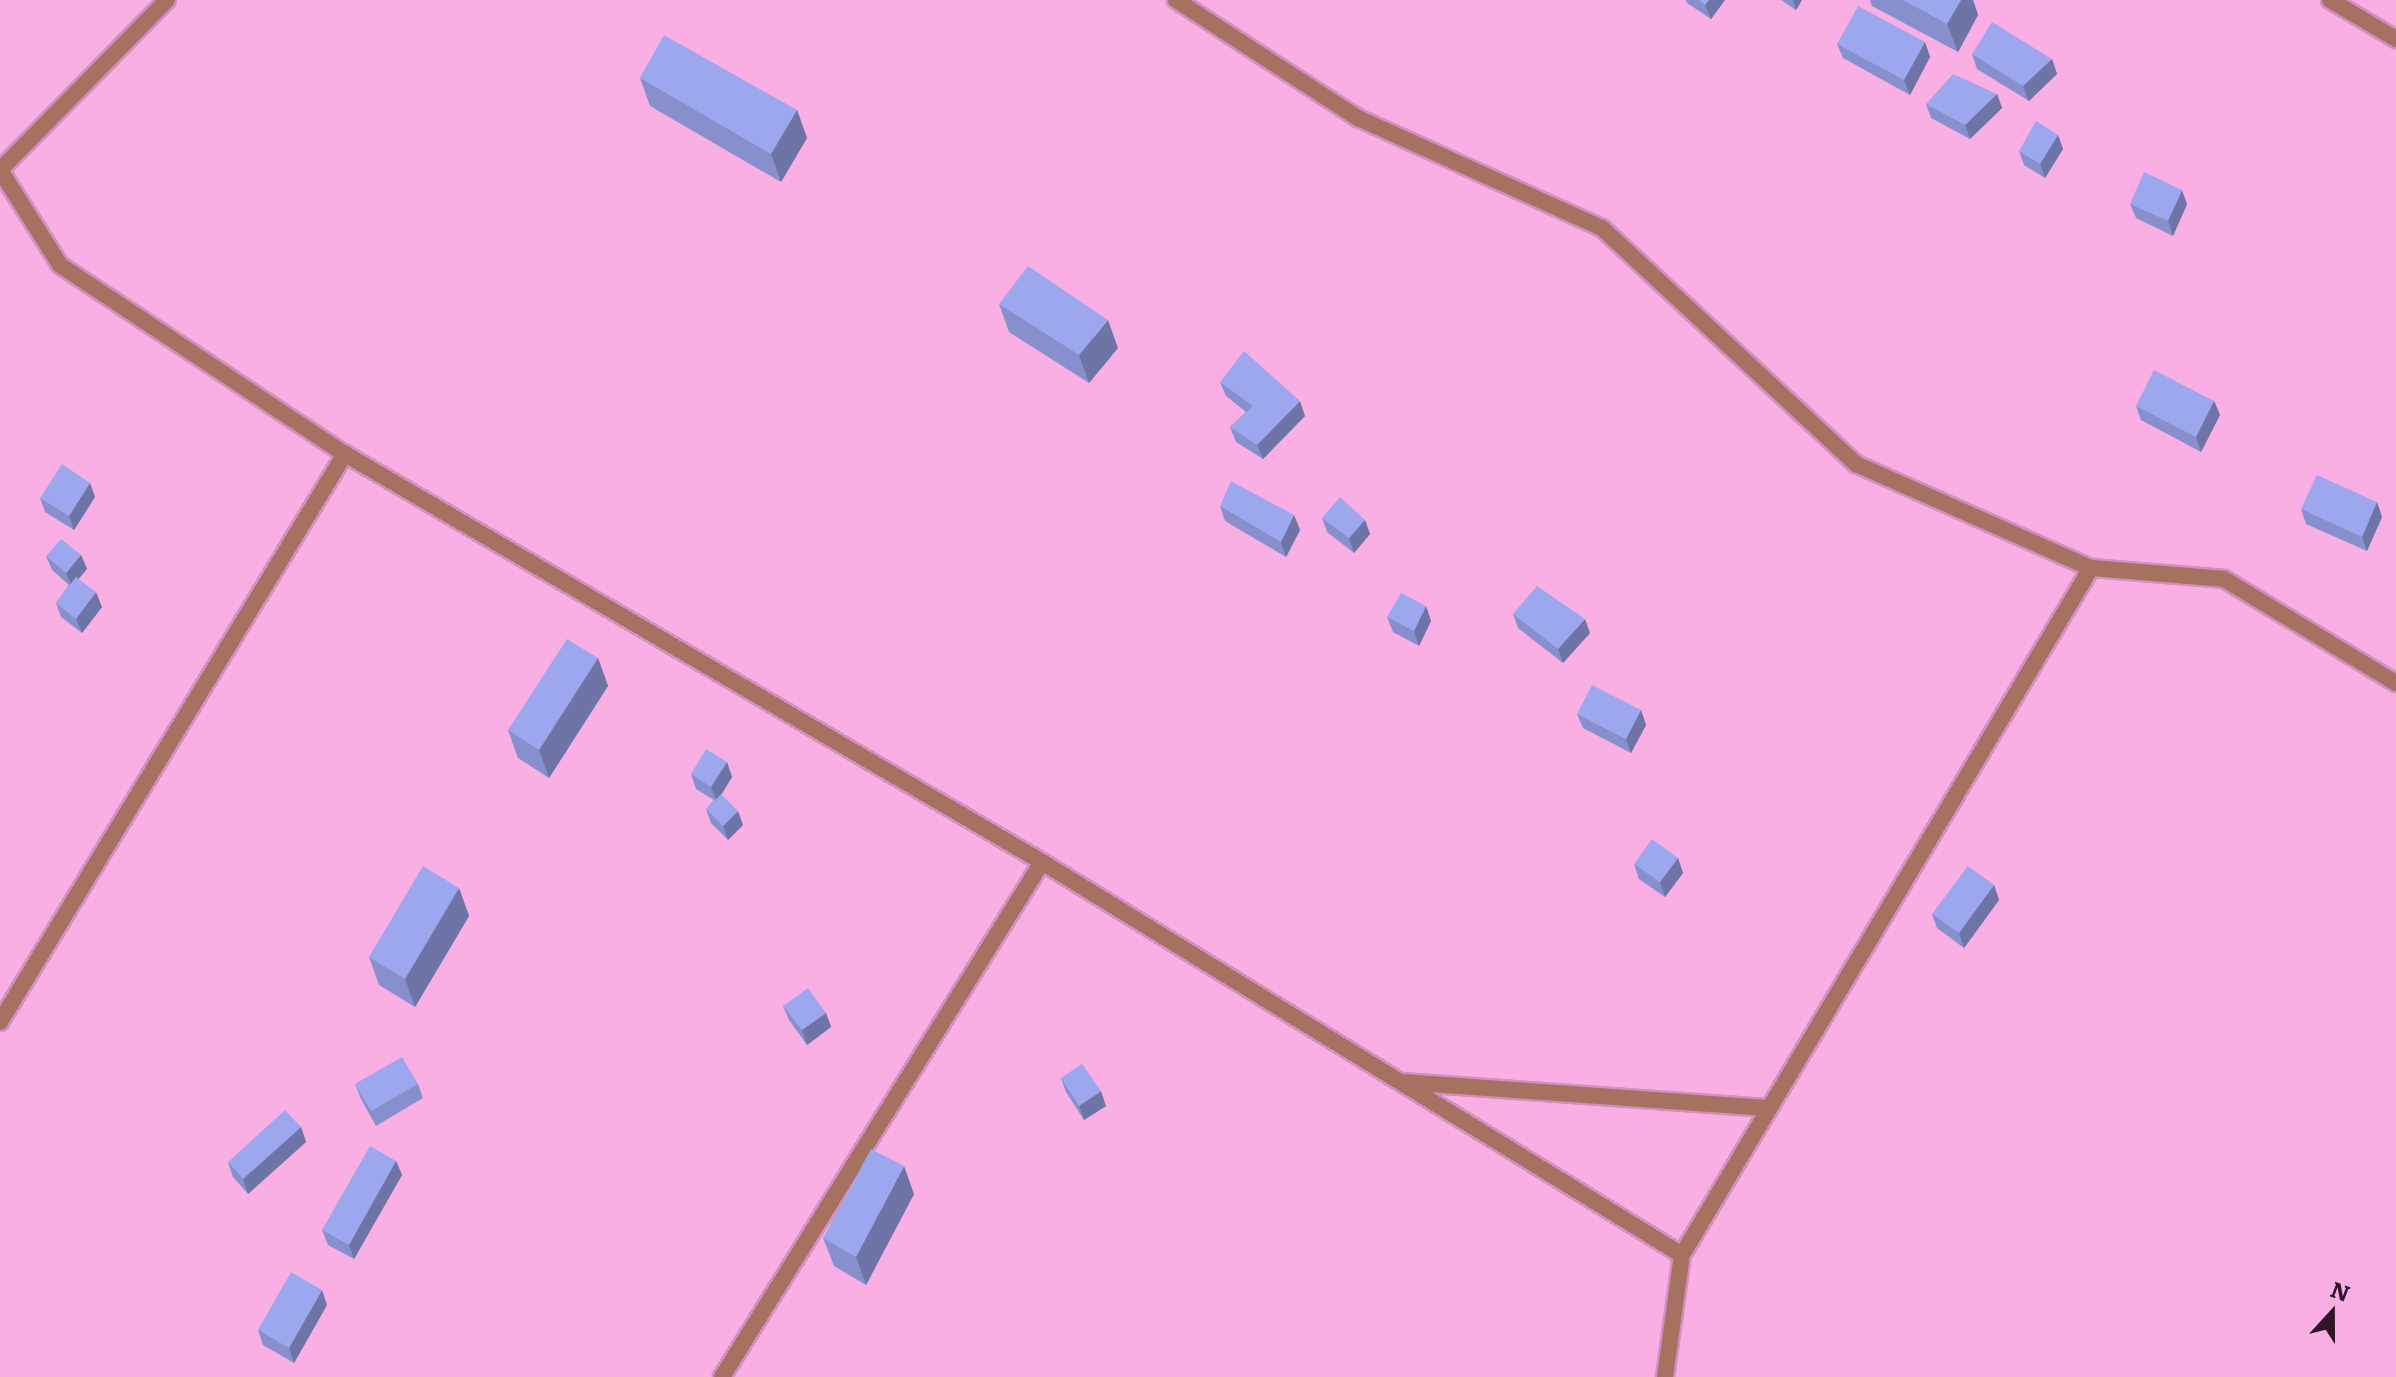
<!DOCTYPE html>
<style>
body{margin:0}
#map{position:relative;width:2396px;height:1377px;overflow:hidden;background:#f9afe4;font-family:Literata,serif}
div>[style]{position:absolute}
.roads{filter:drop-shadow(2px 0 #d190bf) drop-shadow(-2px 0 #d190bf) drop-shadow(0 2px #d190bf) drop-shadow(0 -2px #d190bf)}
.street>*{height:16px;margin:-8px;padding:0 8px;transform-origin:8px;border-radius:8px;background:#a67161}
.wall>*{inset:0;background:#8790cc}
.shaded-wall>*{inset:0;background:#6e75a6}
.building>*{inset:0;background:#9da7ed}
span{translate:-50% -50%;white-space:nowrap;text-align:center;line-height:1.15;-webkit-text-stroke:7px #f9afe4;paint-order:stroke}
.north{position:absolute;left:2292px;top:1273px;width:80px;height:80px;-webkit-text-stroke:6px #f9afe4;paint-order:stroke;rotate:21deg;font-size:22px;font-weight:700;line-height:32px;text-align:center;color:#301529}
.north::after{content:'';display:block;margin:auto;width:28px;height:36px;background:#301529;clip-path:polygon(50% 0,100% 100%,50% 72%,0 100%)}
</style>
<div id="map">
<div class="roads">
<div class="street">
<div style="left:1176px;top:0;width:217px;rotate:33deg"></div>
<div style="left:1358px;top:118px;width:268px;rotate:24.3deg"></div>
<div style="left:1602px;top:228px;width:347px;rotate:42.9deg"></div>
<div style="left:1856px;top:464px;width:257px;rotate:23.9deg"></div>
<div style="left:2091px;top:568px;width:133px;rotate:4.7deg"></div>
<div style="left:2224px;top:579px;width:201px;rotate:31.2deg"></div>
<div style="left:2330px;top:0;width:77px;rotate:30.6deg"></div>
<div style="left:0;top:170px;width:112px;rotate:57.7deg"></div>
<div style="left:60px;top:265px;width:342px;rotate:33.6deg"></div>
<div style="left:345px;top:454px;width:808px;rotate:30.34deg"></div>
<div style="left:1042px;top:862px;width:751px;rotate:31.55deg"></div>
<div style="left:1682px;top:1255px;width:800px;rotate:-59.23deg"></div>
<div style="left:0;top:170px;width:238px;rotate:-45.5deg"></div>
<div style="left:0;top:1022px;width:665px;rotate:-58.73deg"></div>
<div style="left:1404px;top:1082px;width:366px;rotate:4.1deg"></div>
<div style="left:722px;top:1377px;width:606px;rotate:-58.14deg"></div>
<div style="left:1665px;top:1377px;width:123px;rotate:-82.1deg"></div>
</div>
</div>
<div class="wall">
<div style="clip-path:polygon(1686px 0,1725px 0,1711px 19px,1687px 3px)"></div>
<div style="clip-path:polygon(1781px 0,1802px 0,1796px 10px)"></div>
<div style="clip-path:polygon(1870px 0,1973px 0,1978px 15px,1958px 52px,1872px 6px)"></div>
<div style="clip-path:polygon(1925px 42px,1930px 57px,1910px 95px,1843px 58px,1837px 44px)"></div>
<div style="clip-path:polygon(1972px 54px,2052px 59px,2057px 74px,2029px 101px,1977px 69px)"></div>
<div style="clip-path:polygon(640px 78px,797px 110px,807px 138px,781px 182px,650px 106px)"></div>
<div style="clip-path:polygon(1997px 94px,2002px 108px,1970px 139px,1931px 118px,1926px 104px)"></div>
<div style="clip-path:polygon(2058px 135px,2063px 149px,2045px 178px,2024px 165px,2019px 151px)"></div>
<div style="clip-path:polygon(2130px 204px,2187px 204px,2173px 236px,2136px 218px)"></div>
<div style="clip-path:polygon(999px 304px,1118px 348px,1089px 383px,1009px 332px)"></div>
<div style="clip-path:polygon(1220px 382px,1305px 416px,1263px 459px,1236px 442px,1230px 427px,1246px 412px,1226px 396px)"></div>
<div style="clip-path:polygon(2214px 401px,2220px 415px,2201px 452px,2141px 420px,2136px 406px)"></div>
<div style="clip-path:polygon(90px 483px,95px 497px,74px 530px,45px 512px,40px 498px)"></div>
<div style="clip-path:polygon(2377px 502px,2382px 517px,2367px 551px,2306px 524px,2301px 509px)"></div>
<div style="clip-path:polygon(1220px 506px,1294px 515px,1300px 530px,1286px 557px,1225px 521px)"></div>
<div style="clip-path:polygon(1322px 518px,1365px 520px,1370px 534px,1354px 553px,1327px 532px)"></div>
<div style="clip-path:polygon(81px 555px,87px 569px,78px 579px,102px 607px,82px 633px,61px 617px,56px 603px,69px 585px,52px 570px,46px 556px)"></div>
<div style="clip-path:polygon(1426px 606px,1431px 621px,1419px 646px,1393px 632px,1387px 617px)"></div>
<div style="clip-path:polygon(1513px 614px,1590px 633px,1563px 663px,1518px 628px)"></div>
<div style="clip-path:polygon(598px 658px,608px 686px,549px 778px,518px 758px,508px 730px)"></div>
<div style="clip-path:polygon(1641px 710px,1646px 725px,1631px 753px,1583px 728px,1577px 714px)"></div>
<div style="clip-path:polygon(727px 762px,732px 777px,721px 794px,743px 825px,728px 840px,711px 823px,706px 809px,714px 800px,696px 789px,691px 774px)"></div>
<div style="clip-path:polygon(1678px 858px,1683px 873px,1665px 897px,1639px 879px,1634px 864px)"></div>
<div style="clip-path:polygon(1994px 885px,1999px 900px,1964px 948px,1937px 928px,1932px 914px)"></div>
<div style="clip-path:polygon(459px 888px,469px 916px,415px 1007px,379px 985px,369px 957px)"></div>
<div style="clip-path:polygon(783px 1006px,826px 1013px,831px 1027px,807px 1045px,789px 1020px)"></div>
<div style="clip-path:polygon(1061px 1078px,1106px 1106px,1084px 1120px,1066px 1092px)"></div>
<div style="clip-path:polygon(355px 1084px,418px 1084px,423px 1098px,376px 1126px,361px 1099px)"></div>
<div style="clip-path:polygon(301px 1127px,306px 1142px,248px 1194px,233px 1177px,228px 1162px)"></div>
<div style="clip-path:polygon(396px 1161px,402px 1175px,354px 1259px,328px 1245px,322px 1230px)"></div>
<div style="clip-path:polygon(914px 1194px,866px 1285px,834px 1266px,823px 1238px)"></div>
<div style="clip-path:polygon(327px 1305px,294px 1363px,263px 1345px,258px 1330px)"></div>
</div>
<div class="shaded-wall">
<div style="clip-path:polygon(1709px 0,1725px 0,1711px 19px,1705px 5px)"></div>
<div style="clip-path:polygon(1793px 0,1802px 0,1796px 10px)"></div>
<div style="clip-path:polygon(1961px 0,1973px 0,1978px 15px,1958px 52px,1947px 24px)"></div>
<div style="clip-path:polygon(1925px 42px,1930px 57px,1910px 95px,1904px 80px)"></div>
<div style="clip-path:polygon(2052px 59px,2057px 74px,2029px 101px,2023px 86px)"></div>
<div style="clip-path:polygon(1997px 94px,2002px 108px,1970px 139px,1965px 125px)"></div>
<div style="clip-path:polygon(797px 110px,807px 138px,781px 182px,771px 154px)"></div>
<div style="clip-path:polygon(2058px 135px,2063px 149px,2045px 178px,2040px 164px)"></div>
<div style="clip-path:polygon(2182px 190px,2187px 204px,2173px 236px,2168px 221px)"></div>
<div style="clip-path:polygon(1108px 320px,1118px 348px,1089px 383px,1079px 355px)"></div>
<div style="clip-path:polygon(1300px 401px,1305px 416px,1263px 459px,1257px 445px)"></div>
<div style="clip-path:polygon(2214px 401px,2220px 415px,2201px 452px,2196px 437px)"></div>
<div style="clip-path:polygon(90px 483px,95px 497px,74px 530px,69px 516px)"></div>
<div style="clip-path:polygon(2377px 502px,2382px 517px,2367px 551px,2362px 537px)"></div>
<div style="clip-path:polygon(1294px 515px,1300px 530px,1286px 557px,1281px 542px)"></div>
<div style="clip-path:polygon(1365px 520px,1370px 534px,1354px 553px,1349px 538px)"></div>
<div style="clip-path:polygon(81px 555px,87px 569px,72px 587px,66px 573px)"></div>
<div style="clip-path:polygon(96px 592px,102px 607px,82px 633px,76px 619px)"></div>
<div style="clip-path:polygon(1426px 606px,1431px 621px,1419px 646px,1414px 631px)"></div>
<div style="clip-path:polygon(1585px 619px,1590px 633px,1563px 663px,1558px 649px)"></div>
<div style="clip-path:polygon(598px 658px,608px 686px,549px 778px,539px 750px)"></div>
<div style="clip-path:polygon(1641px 710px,1646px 725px,1631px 753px,1626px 739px)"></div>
<div style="clip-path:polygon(727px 762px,732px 777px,717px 802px,711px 787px)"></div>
<div style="clip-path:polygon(738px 811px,743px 825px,728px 840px,723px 826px)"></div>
<div style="clip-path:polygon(1678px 858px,1683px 873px,1665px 897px,1660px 882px)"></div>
<div style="clip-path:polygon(1994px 885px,1999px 900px,1964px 948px,1959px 933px)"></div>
<div style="clip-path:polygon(459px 888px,469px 916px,415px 1007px,405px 979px)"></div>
<div style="clip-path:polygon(826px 1013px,831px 1027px,807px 1045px,802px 1030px)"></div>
<div style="clip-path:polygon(1101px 1091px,1106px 1106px,1084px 1120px,1079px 1106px)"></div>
<div style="clip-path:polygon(301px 1127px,306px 1142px,248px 1194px,243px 1179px)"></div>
<div style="clip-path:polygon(396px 1161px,402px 1175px,354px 1259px,349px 1245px)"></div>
<div style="clip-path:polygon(904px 1166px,914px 1194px,866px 1285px,856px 1257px)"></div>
<div style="clip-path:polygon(322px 1290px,327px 1305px,294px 1363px,289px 1348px)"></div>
</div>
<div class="building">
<div style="clip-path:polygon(1699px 0,1709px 0,1705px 5px)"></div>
<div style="clip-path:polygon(1903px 0,1961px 0,1947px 24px)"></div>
<div style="clip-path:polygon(1858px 6px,1925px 42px,1904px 80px,1837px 44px)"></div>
<div style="clip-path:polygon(1992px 22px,2052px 59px,2023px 86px,1972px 54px)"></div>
<div style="clip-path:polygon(664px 35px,797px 110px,771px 154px,640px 78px)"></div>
<div style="clip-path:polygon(1953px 74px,1997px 94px,1965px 125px,1926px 104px)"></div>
<div style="clip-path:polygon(2036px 121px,2058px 135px,2040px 164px,2019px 151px)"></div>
<div style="clip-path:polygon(2144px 172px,2182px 190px,2168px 221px,2130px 204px)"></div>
<div style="clip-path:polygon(1028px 266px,1108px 320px,1079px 355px,999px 304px)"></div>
<div style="clip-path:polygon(1244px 351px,1300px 401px,1257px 445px,1230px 427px,1253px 406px,1220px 382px)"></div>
<div style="clip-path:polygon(2154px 370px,2214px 401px,2196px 437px,2136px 406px)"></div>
<div style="clip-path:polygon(62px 464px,90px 483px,69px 516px,40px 498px)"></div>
<div style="clip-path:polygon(2317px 475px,2377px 502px,2362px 537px,2301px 509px)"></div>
<div style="clip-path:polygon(1231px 481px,1294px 515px,1281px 542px,1220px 506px)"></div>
<div style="clip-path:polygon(1340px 497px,1365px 520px,1349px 538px,1322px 518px)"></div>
<div style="clip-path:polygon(61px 539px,81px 555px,66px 573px,46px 556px)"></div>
<div style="clip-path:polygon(76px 577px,96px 592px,76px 619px,56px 603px)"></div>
<div style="clip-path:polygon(1537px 586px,1585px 619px,1558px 649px,1513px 614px)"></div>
<div style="clip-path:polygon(1401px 593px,1426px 606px,1414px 631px,1387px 617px)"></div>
<div style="clip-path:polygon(567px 639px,598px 658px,539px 750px,508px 730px)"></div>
<div style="clip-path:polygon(1592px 685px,1641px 710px,1626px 739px,1577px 714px)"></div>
<div style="clip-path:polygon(706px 749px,727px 762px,711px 787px,691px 774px)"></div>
<div style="clip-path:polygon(721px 794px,738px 811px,723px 826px,706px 809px)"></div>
<div style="clip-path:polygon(1652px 839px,1678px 858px,1660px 882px,1634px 864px)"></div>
<div style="clip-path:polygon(423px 866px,459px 888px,405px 979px,369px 957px)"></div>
<div style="clip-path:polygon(1968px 866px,1994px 885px,1959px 933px,1932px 914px)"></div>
<div style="clip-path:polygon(808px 988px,826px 1013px,802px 1030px,783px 1006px)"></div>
<div style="clip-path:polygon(402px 1057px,418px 1084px,371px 1111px,355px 1084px)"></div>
<div style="clip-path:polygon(1082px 1064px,1101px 1091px,1079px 1106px,1061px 1078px)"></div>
<div style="clip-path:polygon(285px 1110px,301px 1127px,243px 1179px,228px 1162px)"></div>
<div style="clip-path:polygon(370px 1146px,396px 1161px,349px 1245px,322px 1230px)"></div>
<div style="clip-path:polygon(871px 1149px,904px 1166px,856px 1257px,823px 1238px)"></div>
<div style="clip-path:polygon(291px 1272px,322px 1290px,289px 1348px,258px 1330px)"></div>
</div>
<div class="north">N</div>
</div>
